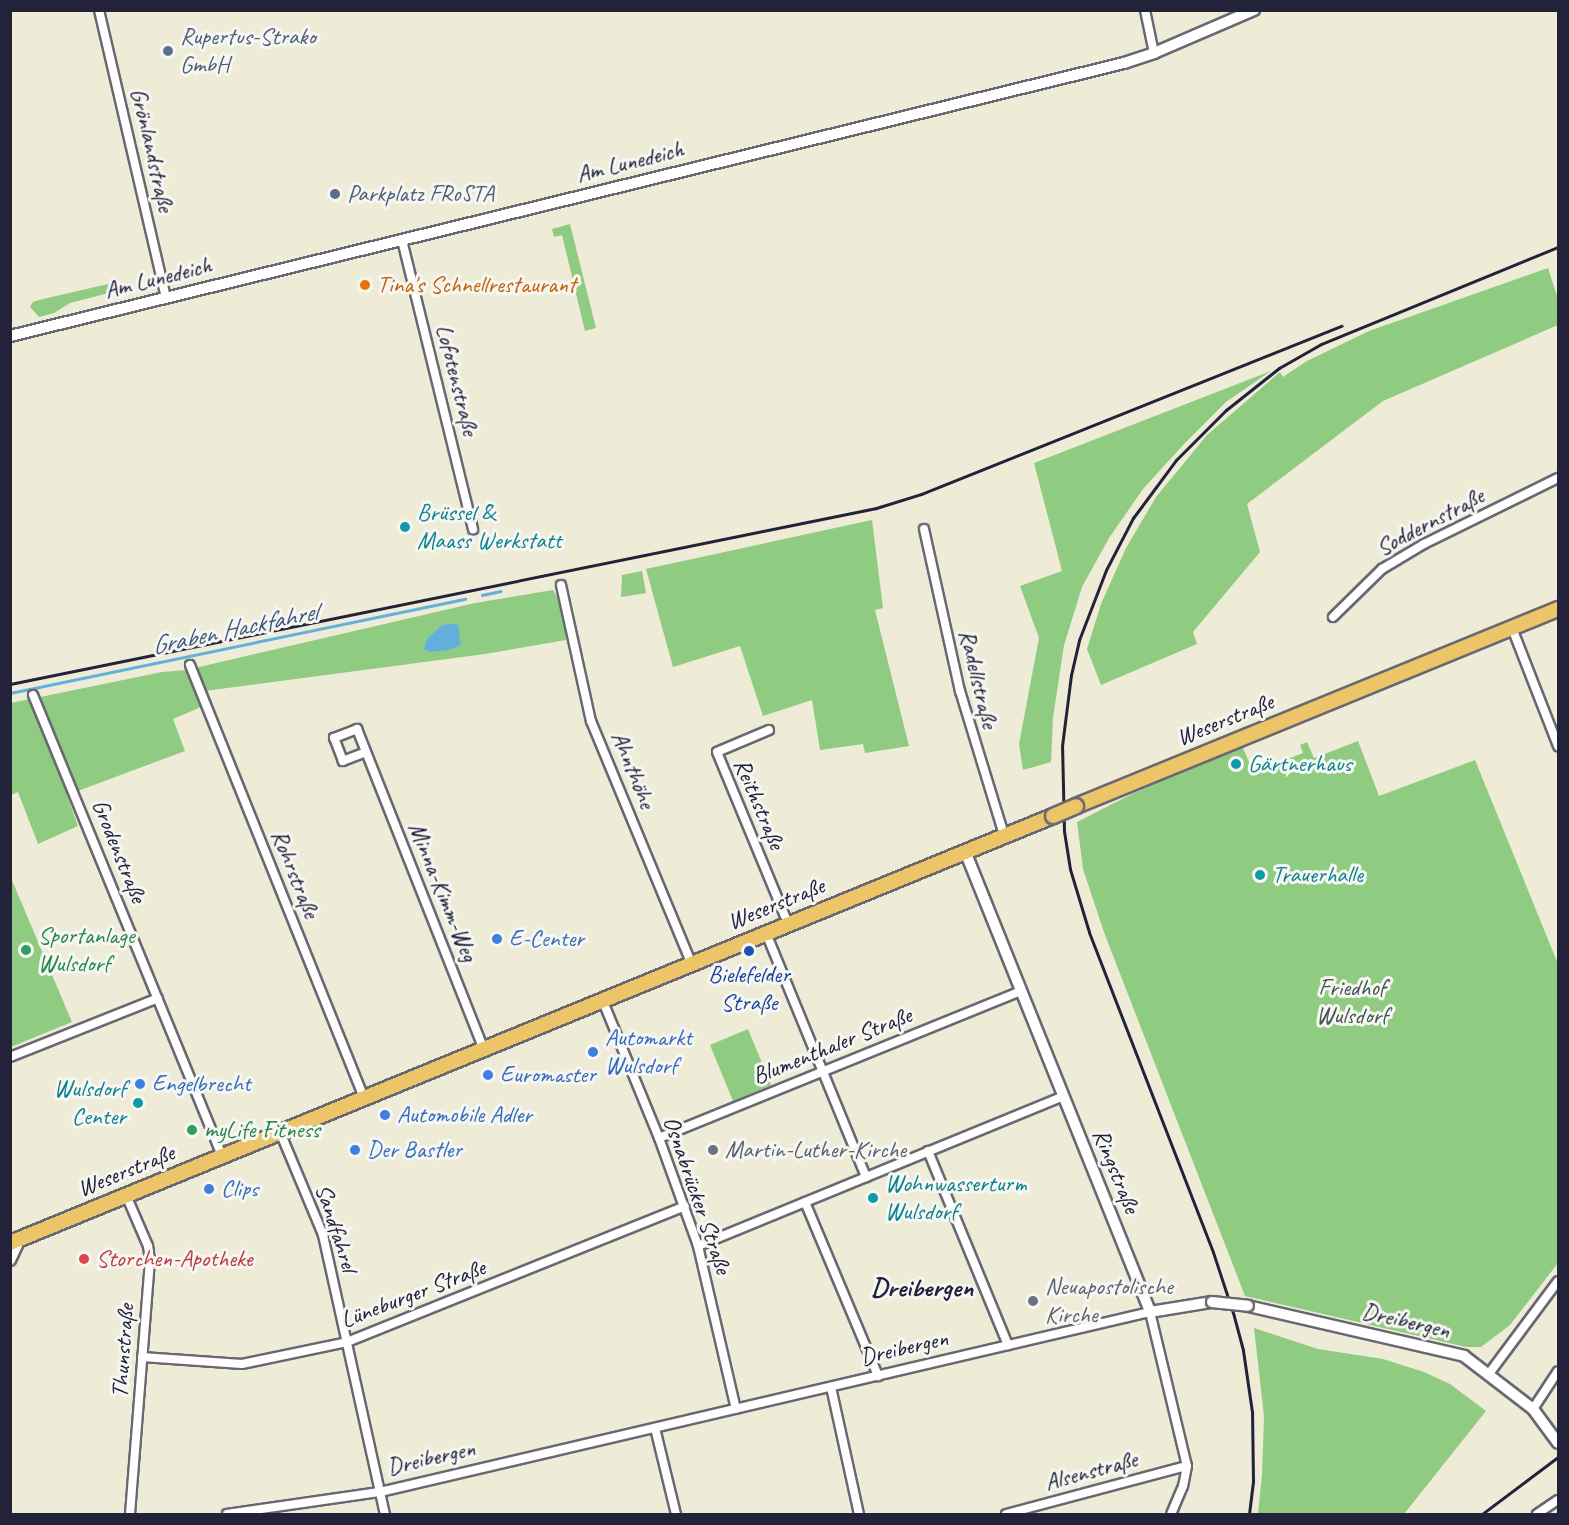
<!DOCTYPE html>
<meta charset="utf-8">
<style>
body{margin:0}
#map{position:relative;width:1569px;height:1525px;overflow:hidden;background:#eeebd7;font-family:Caveat,sans-serif}
div>[style]{position:absolute}
.green>*{inset:0;background:#8fcc81}
.water>*{inset:0;background:#63b0dc}
.stream>*{height:3px;margin:-1.5px;padding:0 1.5px;transform-origin:1.5px;border-radius:1.5px;background:#63b0dc}
.roads{filter:drop-shadow(2px 0 #696872) drop-shadow(-2px 0 #696872) drop-shadow(0 2px #696872) drop-shadow(0 -2px #696872)}
.minor>*{height:8px;margin:-4px;padding:0 4px;transform-origin:4px;border-radius:4px;background:#fff}
.tertiary>*{height:10px;margin:-5px;padding:0 5px;transform-origin:5px;border-radius:5px;background:#fff}
.primary>*{height:14px;margin:-7px;padding:0 7px;transform-origin:7px;border-radius:7px;background:#edc569}
.rail>*{height:3px;margin:-1.5px;padding:0 1.5px;transform-origin:1.5px;border-radius:1.5px;background:#22223b}
.bridges{filter:drop-shadow(2px 0 #696872) drop-shadow(-2px 0 #696872) drop-shadow(0 2px #696872) drop-shadow(0 -2px #696872)}
.tertiary-bridge>*{height:10px;margin:-5px;padding:0 5px;transform-origin:5px;border-radius:5px;background:#fff}
.primary-bridge>*{height:14px;margin:-7px;padding:0 7px;transform-origin:7px;border-radius:7px;background:#edc569}
.dots>*{width:16px;height:16px;translate:-50% -50%;box-sizing:border-box;border:3px solid #f6f6f2;border-radius:50%}
span{translate:-50% -50%;white-space:nowrap;text-align:center;line-height:1.15;-webkit-text-stroke:6px #f6f6f2;paint-order:stroke}
.service-label{font-size:24px;color:#4e5e75}
.left{translate:0 -50%;text-align:left}
.street-label{font-size:24px;color:#22223b}
.food-label{font-size:24px;color:#c56008}
.culture-label{font-size:24px;color:#0d838f}
.right{translate:-100% -50%;text-align:right}
.leisure-label{font-size:24px;color:#27864d}
.shop-label{font-size:24px;color:#366cbe}
.transit-label{font-size:24px;color:#164399}
.park-label{font-size:24px;color:#435550}
.worship-label{font-size:24px;color:#5b616d}
.health-label{font-size:24px;color:#be3a42}
.water-label{font-size:26px;color:#3c5b7b;font-style:italic}
.quarter-label{font-size:27px;color:#22223b;font-weight:700}
.frame{position:absolute;inset:0;border:12px solid #22223b;pointer-events:none}
</style>
<div id="map">
<div class="green">
<div style="clip-path:polygon(570px 224px,596px 328px,585px 331px,562px 235px,554px 237px,552px 229px)"></div>
<div style="clip-path:polygon(1548px 268px,1558px 299px,1558px 325px,1383px 401px,1247px 504px,1260px 552px,1193px 632px,1197px 644px,1101px 685px,1087px 649px,1101px 604px,1126px 548px,1156px 497px,1207px 435px,1280px 372px,1283px 377px,1307px 361px,1369px 331px)"></div>
<div style="clip-path:polygon(108px 284px,111px 287px,109px 293px,70px 303px,54px 313px,39px 317px,30px 307px,33px 302px,43px 299px)"></div>
<div style="clip-path:polygon(1271px 371px,1226px 402px,1184px 444px,1143px 489px,1109px 538px,1082px 587px,1064px 645px,1053px 718px,1051px 762px,1023px 770px,1019px 744px,1039px 638px,1020px 586px,1062px 571px,1034px 463px)"></div>
<div style="clip-path:polygon(872px 520px,883px 608px,875px 610px,909px 746px,865px 753px,863px 744px,820px 750px,812px 700px,763px 716px,740px 646px,673px 667px,646px 569px)"></div>
<div style="clip-path:polygon(642px 571px,646px 593px,621px 597px,622px 575px)"></div>
<div style="clip-path:polygon(553px 590px,563px 606px,566px 640px,485px 654px,204px 691px,195px 668px,475px 603px)"></div>
<div style="clip-path:polygon(187px 670px,201px 707px,173px 719px,185px 751px,67px 795px,78px 826px,38px 844px,18px 792px,11px 795px,11px 703px,162px 672px)"></div>
<div style="clip-path:polygon(1358px 741px,1379px 796px,1475px 760px,1558px 964px,1558px 1263px,1510px 1325px,1481px 1347px,1466px 1347px,1245px 1296px,1105px 935px,1083px 869px,1077px 822px,1132px 794px,1242px 746px,1254px 773px,1303px 753px,1300px 745px,1307px 742px,1314px 758px)"></div>
<div style="clip-path:polygon(11px 878px,72px 1022px,11px 1047px,10px 1047px)"></div>
<div style="clip-path:polygon(748px 1029px,771px 1085px,733px 1101px,710px 1045px)"></div>
<div style="clip-path:polygon(1254px 1328px,1318px 1349px,1383px 1359px,1424px 1372px,1450px 1384px,1486px 1411px,1404px 1514px,1258px 1514px,1262px 1475px,1264px 1416px)"></div>
</div>
<div class="water">
<div style="clip-path:polygon(455px 624px,458px 625px,461px 645px,449px 650px,430px 652px,424px 649px,427px 639px,442px 625px)"></div>
</div>
<div class="stream">
<div style="left:482px;top:595px;width:19px;rotate:-12deg"></div>
<div style="left:10px;top:693px;width:465px;rotate:-11.7deg"></div>
</div>
<div class="roads">
<div class="minor">
<div style="left:99px;top:10px;width:296px;rotate:76.9deg"></div>
<div style="left:1145px;top:10px;width:44px;rotate:78.2deg"></div>
<div style="left:402px;top:240px;width:298px;rotate:76.2deg"></div>
<div style="left:924px;top:529px;width:166px;rotate:77.5deg"></div>
<div style="left:960px;top:691px;width:151px;rotate:73deg"></div>
<div style="left:561px;top:585px;width:139px;rotate:77.6deg"></div>
<div style="left:591px;top:721px;width:262px;rotate:67.5deg"></div>
<div style="left:1333px;top:617px;width:69px;rotate:-44.4deg"></div>
<div style="left:1382px;top:569px;width:49px;rotate:-30.8deg"></div>
<div style="left:1424px;top:544px;width:149px;rotate:-26.2deg"></div>
<div style="left:1512px;top:628px;width:127px;rotate:68.7deg"></div>
<div style="left:190px;top:665px;width:466px;rotate:68.1deg"></div>
<div style="left:33px;top:695px;width:497px;rotate:67.7deg"></div>
<div style="left:769px;top:730px;width:56px;rotate:157.1deg"></div>
<div style="left:717px;top:752px;width:185px;rotate:67.5deg"></div>
<div style="left:366px;top:752px;width:25px;rotate:159deg"></div>
<div style="left:343px;top:761px;width:25px;rotate:-111deg"></div>
<div style="left:334px;top:738px;width:25px;rotate:-21deg"></div>
<div style="left:357px;top:729px;width:342px;rotate:68.4deg"></div>
<div style="left:766px;top:933px;width:264px;rotate:67.7deg"></div>
<div style="left:602px;top:999px;width:150px;rotate:67.7deg"></div>
<div style="left:659px;top:1138px;width:115px;rotate:70.1deg"></div>
<div style="left:698px;top:1246px;width:167px;rotate:76.9deg"></div>
<div style="left:10px;top:1057px;width:159px;rotate:-21.7deg"></div>
<div style="left:280px;top:1132px;width:112px;rotate:67.3deg"></div>
<div style="left:323px;top:1235px;width:286px;rotate:77.5deg"></div>
<div style="left:659px;top:1138px;width:391px;rotate:-22.1deg"></div>
<div style="left:928px;top:1151px;width:210px;rotate:67.6deg"></div>
<div style="left:126px;top:1195px;width:56px;rotate:66.7deg"></div>
<div style="left:148px;top:1246px;width:14px;rotate:82deg"></div>
<div style="left:150px;top:1260px;width:255px;rotate:94.5deg"></div>
<div style="left:805px;top:1202px;width:189px;rotate:67.2deg"></div>
<div style="left:698px;top:1246px;width:395px;rotate:-22.3deg"></div>
<div style="left:142px;top:1357px;width:100px;rotate:4deg"></div>
<div style="left:242px;top:1364px;width:107px;rotate:-11.8deg"></div>
<div style="left:347px;top:1342px;width:364px;rotate:-21.9deg"></div>
<div style="left:1488px;top:1375px;width:117px;rotate:-53.3deg"></div>
<div style="left:831px;top:1387px;width:130px;rotate:77.6deg"></div>
<div style="left:1533px;top:1409px;width:45px;rotate:-56.7deg"></div>
<div style="left:655px;top:1428px;width:89px;rotate:76.3deg"></div>
<div style="left:227px;top:1514px;width:155px;rotate:-8.2deg"></div>
<div style="left:380px;top:1492px;width:791px;rotate:-13.16deg"></div>
<div style="left:1150px;top:1312px;width:158px;rotate:76.5deg"></div>
<div style="left:1187px;top:1466px;width:20px;rotate:101deg"></div>
<div style="left:1183px;top:1486px;width:30px;rotate:113deg"></div>
<div style="left:1006px;top:1514px;width:187px;rotate:-14.9deg"></div>
<div style="left:1537px;top:1514px;width:25px;rotate:-34deg"></div>
</div>
<div class="tertiary">
<div style="left:10px;top:336px;width:1147px;rotate:-13.77deg"></div>
<div style="left:1124px;top:63px;width:32px;rotate:-18deg"></div>
<div style="left:1154px;top:53px;width:109px;rotate:-23.3deg"></div>
<div style="left:965px;top:851px;width:497px;rotate:68.1deg"></div>
<div style="left:1150px;top:1312px;width:63px;rotate:-9.2deg"></div>
<div style="left:10px;top:1260px;width:23px;rotate:-65deg"></div>
<div style="left:1248px;top:1306px;width:222px;rotate:13deg"></div>
<div style="left:1464px;top:1356px;width:87px;rotate:37.5deg"></div>
<div style="left:1533px;top:1409px;width:42px;rotate:53.7deg"></div>
</div>
<div class="primary">
<div style="left:1076px;top:806px;width:521px;rotate:-22.23deg"></div>
<div style="left:10px;top:1243px;width:1127px;rotate:-22.26deg"></div>
</div>
</div>
<div class="rail">
<div style="left:10px;top:684px;width:884px;rotate:-11.49deg"></div>
<div style="left:876px;top:508px;width:47px;rotate:-17.3deg"></div>
<div style="left:921px;top:494px;width:453px;rotate:-21.8deg"></div>
<div style="left:1249px;top:1514px;width:33px;rotate:-83deg"></div>
<div style="left:1253px;top:1481px;width:69px;rotate:-90.8deg"></div>
<div style="left:1252px;top:1412px;width:63px;rotate:-98.3deg"></div>
<div style="left:1243px;top:1350px;width:35px;rotate:-105deg"></div>
<div style="left:1234px;top:1316px;width:67px;rotate:-108.2deg"></div>
<div style="left:1213px;top:1252px;width:343px;rotate:-111.2deg"></div>
<div style="left:1089px;top:932px;width:66px;rotate:-106.8deg"></div>
<div style="left:1070px;top:869px;width:38px;rotate:-99deg"></div>
<div style="left:1064px;top:831px;width:85px;rotate:-91.3deg"></div>
<div style="left:1062px;top:746px;width:72px;rotate:-82.8deg"></div>
<div style="left:1071px;top:675px;width:36px;rotate:-77deg"></div>
<div style="left:1079px;top:640px;width:75px;rotate:-68.9deg"></div>
<div style="left:1106px;top:570px;width:59px;rotate:-62.6deg"></div>
<div style="left:1133px;top:518px;width:72px;rotate:-53.4deg"></div>
<div style="left:1176px;top:460px;width:71px;rotate:-45deg"></div>
<div style="left:1226px;top:410px;width:68px;rotate:-38.4deg"></div>
<div style="left:1279px;top:368px;width:48px;rotate:-29.7deg"></div>
<div style="left:1321px;top:344px;width:256px;rotate:-22.3deg"></div>
<div style="left:1482px;top:1514px;width:95px;rotate:-36.9deg"></div>
</div>
<div class="bridges">
<div class="tertiary-bridge">
<div style="left:1212px;top:1302px;width:36px;rotate:6deg"></div>
</div>
<div class="primary-bridge">
<div style="left:1053px;top:816px;width:25px;rotate:-23deg"></div>
</div>
</div>
<div class="dots">
<div style="left:168px;top:51px;background:#5c6f8a"></div>
<div style="left:335px;top:194px;background:#5c6f8a"></div>
<div style="left:365px;top:285px;background:#e8710a"></div>
<div style="left:405px;top:527px;background:#0f9aa8"></div>
<div style="left:1236px;top:764px;background:#0f9aa8"></div>
<div style="left:1260px;top:875px;background:#0f9aa8"></div>
<div style="left:497px;top:939px;background:#3f7fe0"></div>
<div style="left:26px;top:950px;background:#2e9e5b"></div>
<div style="left:749px;top:951px;background:#1a4fb4"></div>
<div style="left:593px;top:1052px;background:#3f7fe0"></div>
<div style="left:488px;top:1075px;background:#3f7fe0"></div>
<div style="left:140px;top:1084px;background:#3f7fe0"></div>
<div style="left:138px;top:1103px;background:#0f9aa8"></div>
<div style="left:385px;top:1115px;background:#3f7fe0"></div>
<div style="left:192px;top:1130px;background:#2e9e5b"></div>
<div style="left:355px;top:1150px;background:#3f7fe0"></div>
<div style="left:713px;top:1150px;background:#6b7280"></div>
<div style="left:209px;top:1189px;background:#3f7fe0"></div>
<div style="left:873px;top:1198px;background:#0f9aa8"></div>
<div style="left:84px;top:1259px;background:#e0444e"></div>
<div style="left:1033px;top:1301px;background:#6b7280"></div>
</div>
<div class="service-label">
<span class="left" style="left:180px;top:51px">Rupertus-Strako<br>GmbH</span>
<span class="left" style="left:347px;top:194px">Parkplatz FRoSTA</span>
</div>
<div class="street-label">
<span style="left:152px;top:150px;rotate:77deg">Grönlandstraße</span>
<span style="left:630px;top:162px;rotate:-14deg">Am Lunedeich</span>
<span style="left:158px;top:278px;rotate:-14deg">Am Lunedeich</span>
<span style="left:457px;top:380px;rotate:76deg">Lofotenstraße</span>
<span style="left:1430px;top:522px;rotate:-28deg">Soddernstraße</span>
<span style="left:978px;top:679px;rotate:76deg">Radellstraße</span>
<span style="left:1225px;top:720px;rotate:-22deg">Weserstraße</span>
<span style="left:633px;top:770px;rotate:68deg">Ahnthöhe</span>
<span style="left:759px;top:804px;rotate:67deg">Reithstraße</span>
<span style="left:119px;top:851px;rotate:68deg">Grodenstraße</span>
<span style="left:295px;top:874px;rotate:68deg">Rohrstraße</span>
<span style="left:443px;top:892px;rotate:68deg">Minna-Kimm-Weg</span>
<span style="left:776px;top:904px;rotate:-22deg">Weserstraße</span>
<span style="left:832px;top:1046px;rotate:-22deg">Blumenthaler Straße</span>
<span style="left:126px;top:1171px;rotate:-22deg">Weserstraße</span>
<span style="left:1116px;top:1171px;rotate:68deg">Ringstraße</span>
<span style="left:697px;top:1195px;rotate:71deg">Osnabrücker Straße</span>
<span style="left:336px;top:1228px;rotate:72deg">Sandfahrel</span>
<span style="left:413px;top:1294px;rotate:-21deg">Lüneburger Straße</span>
<span style="left:1406px;top:1321px;rotate:13deg">Dreibergen</span>
<span style="left:904px;top:1348px;rotate:-13deg">Dreibergen</span>
<span style="left:123px;top:1351px;rotate:-86deg">Thunstraße</span>
<span style="left:431px;top:1458px;rotate:-13deg">Dreibergen</span>
<span style="left:1091px;top:1471px;rotate:-15deg">Alsenstraße</span>
</div>
<div class="food-label">
<span class="left" style="left:377px;top:285px">Tina's Schnellrestaurant</span>
</div>
<div class="culture-label">
<span class="left" style="left:417px;top:527px">Brüssel &amp;<br>Maass Werkstatt</span>
<span class="left" style="left:1248px;top:764px">Gärtnerhaus</span>
<span class="left" style="left:1272px;top:875px">Trauerhalle</span>
<span class="right" style="left:126px;top:1103px">Wulsdorf<br>Center</span>
<span class="left" style="left:885px;top:1198px">Wohnwasserturm<br>Wulsdorf</span>
</div>
<div class="leisure-label">
<span class="left" style="left:38px;top:950px">Sportanlage<br>Wulsdorf</span>
<span class="left" style="left:204px;top:1130px">myLife Fitness</span>
</div>
<div class="shop-label">
<span class="left" style="left:509px;top:939px">E-Center</span>
<span class="left" style="left:605px;top:1052px">Automarkt<br>Wulsdorf</span>
<span class="left" style="left:500px;top:1075px">Euromaster</span>
<span class="left" style="left:152px;top:1084px">Engelbrecht</span>
<span class="left" style="left:397px;top:1115px">Automobile Adler</span>
<span class="left" style="left:367px;top:1150px">Der Bastler</span>
<span class="left" style="left:221px;top:1189px">Clips</span>
</div>
<div class="transit-label">
<span style="left:749px;top:989px">Bielefelder<br>Straße</span>
</div>
<div class="park-label">
<span style="left:1352px;top:1002px">Friedhof<br>Wulsdorf</span>
</div>
<div class="worship-label">
<span class="left" style="left:725px;top:1150px">Martin-Luther-Kirche</span>
<span class="left" style="left:1045px;top:1301px">Neuapostolische<br>Kirche</span>
</div>
<div class="health-label">
<span class="left" style="left:96px;top:1259px">Storchen-Apotheke</span>
</div>
<div class="water-label">
<span style="left:234px;top:629px;rotate:-12deg">Graben Hackfahrel</span>
</div>
<div class="quarter-label">
<span style="left:922px;top:1288px">Dreibergen</span>
</div>
<div class="frame"></div>
</div>
